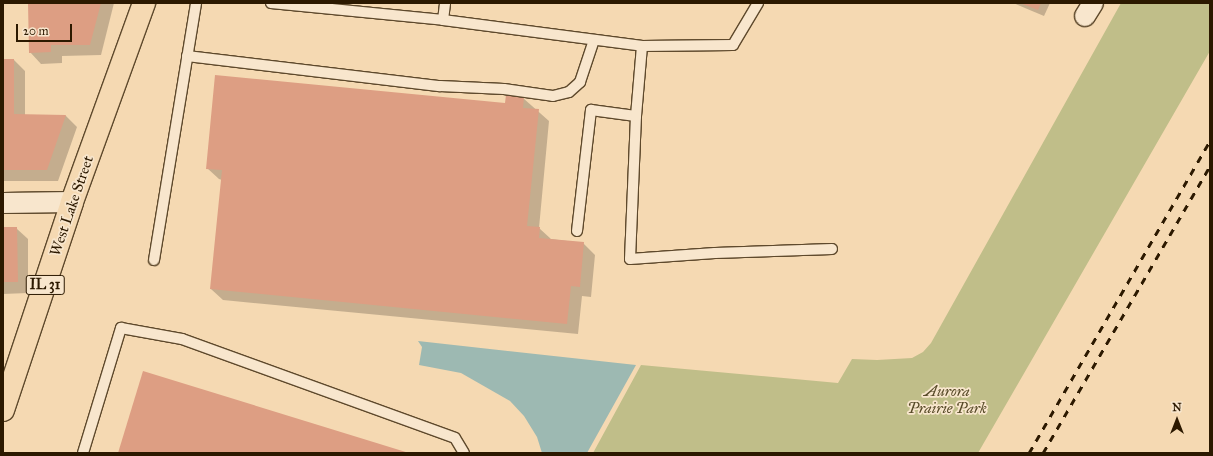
<!DOCTYPE html>
<style>
body{margin:0}
#map{position:relative;width:1213px;height:456px;overflow:hidden;background:#f5d9b2;font-family:"IM FELL Great Primer",serif}
div>[style]{position:absolute}
.green>*{inset:0;background:#c0be89}
.water>*{inset:0;background:#9db9b2}
.shadow>*{inset:0;background:#0003}
.building>*{inset:0;background:#dd9e83}
.roads{filter:drop-shadow(1px 0 #5e492c) drop-shadow(-1px 0 #5e492c) drop-shadow(0 1px #5e492c) drop-shadow(0 -1px #5e492c)}
.service>*{height:10px;margin:-5px;padding:0 5px;transform-origin:5px;border-radius:5px;background:#f8e6cd}
.minor>*{height:20px;margin:-10px;padding:0 10px;transform-origin:10px;border-radius:10px;background:#f8e6cd}
.primary>*{height:22px;margin:-11px;padding:0 11px;transform-origin:11px;border-radius:11px;background:#f5d9b2}
.rail>*{height:3px;margin-top:-1.5px;transform-origin:0;background:repeating-linear-gradient(90deg,#2c1900 0 7px,transparent 0 14px)}
span{translate:-50% -50%;white-space:nowrap;text-align:center;line-height:1.15;-webkit-text-stroke:3.5px #f8e6cd;paint-order:stroke}
.shield-label span{padding:1px 3px;background:#f8e6cd;border:1px solid;border-radius:3px;-webkit-text-stroke-width:0}
.shield-label{font-size:14px;color:#2c1900;font-weight:700}
.street-label{font-size:15px;color:#2c1900}
.park-label{font-size:15px;color:#584b29;font-style:italic}
.frame{position:absolute;inset:0;border:4px solid #2c1900;pointer-events:none}
.north{position:absolute;left:1157px;top:400px;width:40px;height:40px;-webkit-text-stroke:3px #f8e6cd;paint-order:stroke;rotate:0deg;font-size:11px;font-weight:700;line-height:16px;text-align:center;color:#2c1900}
.north::after{content:'';display:block;margin:auto;width:14px;height:18px;background:#2c1900;clip-path:polygon(50% 0,100% 100%,50% 72%,0 100%)}
.scale{position:absolute;left:16px;top:24px;width:56px;height:18px;box-sizing:border-box;border:2px solid #2c1900;border-top:0;padding-left:5px;font-size:12px;line-height:14px;white-space:nowrap;color:#2c1900;-webkit-text-stroke:3px #f8e6cd;paint-order:stroke}
</style>
<div id="map">
<div class="green">
<div style="clip-path:polygon(1121px 3px,1210px 3px,1210px 51px,978px 453px,593px 453px,641px 365px,838px 383px,852px 359px,877px 360px,912px 358px,923px 352px,931px 343px)"></div>
</div>
<div class="water">
<div style="clip-path:polygon(418px 341px,636px 365px,587px 453px,542px 453px,537px 437px,524px 416px,510px 401px,461px 373px,419px 365px,422px 347px)"></div>
</div>
<div class="shadow">
<div style="clip-path:polygon(29px 3px,114px 3px,101px 55px,62px 56px,62px 63px,41px 64px,30px 52px)"></div>
<div style="clip-path:polygon(1013px 3px,1050px 3px,1044px 16px)"></div>
<div style="clip-path:polygon(3px 60px,14px 60px,25px 71px,25px 116px,66px 116px,77px 127px,58px 181px,3px 181px)"></div>
<div style="clip-path:polygon(523px 98px,549px 121px,539px 228px,551px 239px,583px 243px,595px 255px,591px 297px,582px 296px,578px 334px,223px 300px,211px 289px,222px 180px,219px 179px,207px 168px,505px 104px)"></div>
<div style="clip-path:polygon(3px 228px,16px 228px,28px 239px,28px 293px,3px 294px)"></div>
</div>
<div class="building">
<div style="clip-path:polygon(28px 3px,101px 3px,90px 45px,51px 45px,51px 52px,29px 53px)"></div>
<div style="clip-path:polygon(1020px 3px,1041px 3px,1038px 10px)"></div>
<div style="clip-path:polygon(3px 59px,14px 59px,14px 114px,66px 115px,47px 170px,3px 170px)"></div>
<div style="clip-path:polygon(215px 75px,505px 103px,506px 95px,524px 97px,523px 108px,539px 109px,527px 226px,540px 227px,539px 238px,584px 242px,580px 287px,571px 286px,567px 324px,210px 289px,222px 170px,206px 169px)"></div>
<div style="clip-path:polygon(3px 227px,17px 227px,18px 282px,3px 282px)"></div>
<div style="clip-path:polygon(143px 371px,409px 453px,118px 453px)"></div>
</div>
<div class="roads">
<div class="service">
<div style="left:271px;top:3px;width:173px;rotate:5.6deg"></div>
<div style="left:443px;top:20px;width:201px;rotate:7.4deg"></div>
<div style="left:642px;top:46px;width:91px;rotate:-0.6deg"></div>
<div style="left:733px;top:45px;width:49px;rotate:-59.2deg"></div>
<div style="left:443px;top:20px;width:17px;rotate:-83deg"></div>
<div style="left:187px;top:56px;width:255px;rotate:6.8deg"></div>
<div style="left:440px;top:86px;width:64px;rotate:2.7deg"></div>
<div style="left:504px;top:89px;width:49px;rotate:8.1deg"></div>
<div style="left:553px;top:96px;width:16px;rotate:-14deg"></div>
<div style="left:569px;top:92px;width:15px;rotate:-42deg"></div>
<div style="left:580px;top:82px;width:44px;rotate:-71.6deg"></div>
<div style="left:636px;top:116px;width:143px;rotate:92.4deg"></div>
<div style="left:630px;top:259px;width:85px;rotate:-4deg"></div>
<div style="left:715px;top:253px;width:117px;rotate:-2deg"></div>
<div style="left:577px;top:231px;width:122px;rotate:-83.4deg"></div>
<div style="left:591px;top:110px;width:45px;rotate:7.6deg"></div>
<div style="left:636px;top:116px;width:70px;rotate:-85.1deg"></div>
<div style="left:154px;top:260px;width:260px;rotate:-80.7deg"></div>
<div style="left:83px;top:453px;width:131px;rotate:-73.1deg"></div>
<div style="left:121px;top:328px;width:62px;rotate:10.2deg"></div>
<div style="left:182px;top:339px;width:290px;rotate:19.9deg"></div>
<div style="left:455px;top:438px;width:17px;rotate:59deg"></div>
</div>
<div class="minor">
<div style="left:1085px;top:16px;width:15px;rotate:-58deg"></div>
<div style="left:3px;top:203px;width:69px;rotate:-0.8deg"></div>
</div>
<div class="primary">
<div style="left:3px;top:410px;width:219px;rotate:-71.6deg"></div>
<div style="left:72px;top:202px;width:212px;rotate:-70.1deg"></div>
</div>
</div>
<div class="rail">
<div style="left:1029px;top:453px;width:361px;rotate:-59.9deg"></div>
<div style="left:1043px;top:453px;width:332px;rotate:-59.8deg"></div>
</div>
<div class="shield-label">
<span style="left:45px;top:285px">IL 31</span>
</div>
<div class="street-label">
<span style="left:72px;top:206px;rotate:-71deg">West Lake Street</span>
</div>
<div class="park-label">
<span style="left:947px;top:400px">Aurora<br>Prairie Park</span>
</div>
<div class="frame"></div>
<div class="north">N</div>
<div class="scale">20 m</div>
</div>
